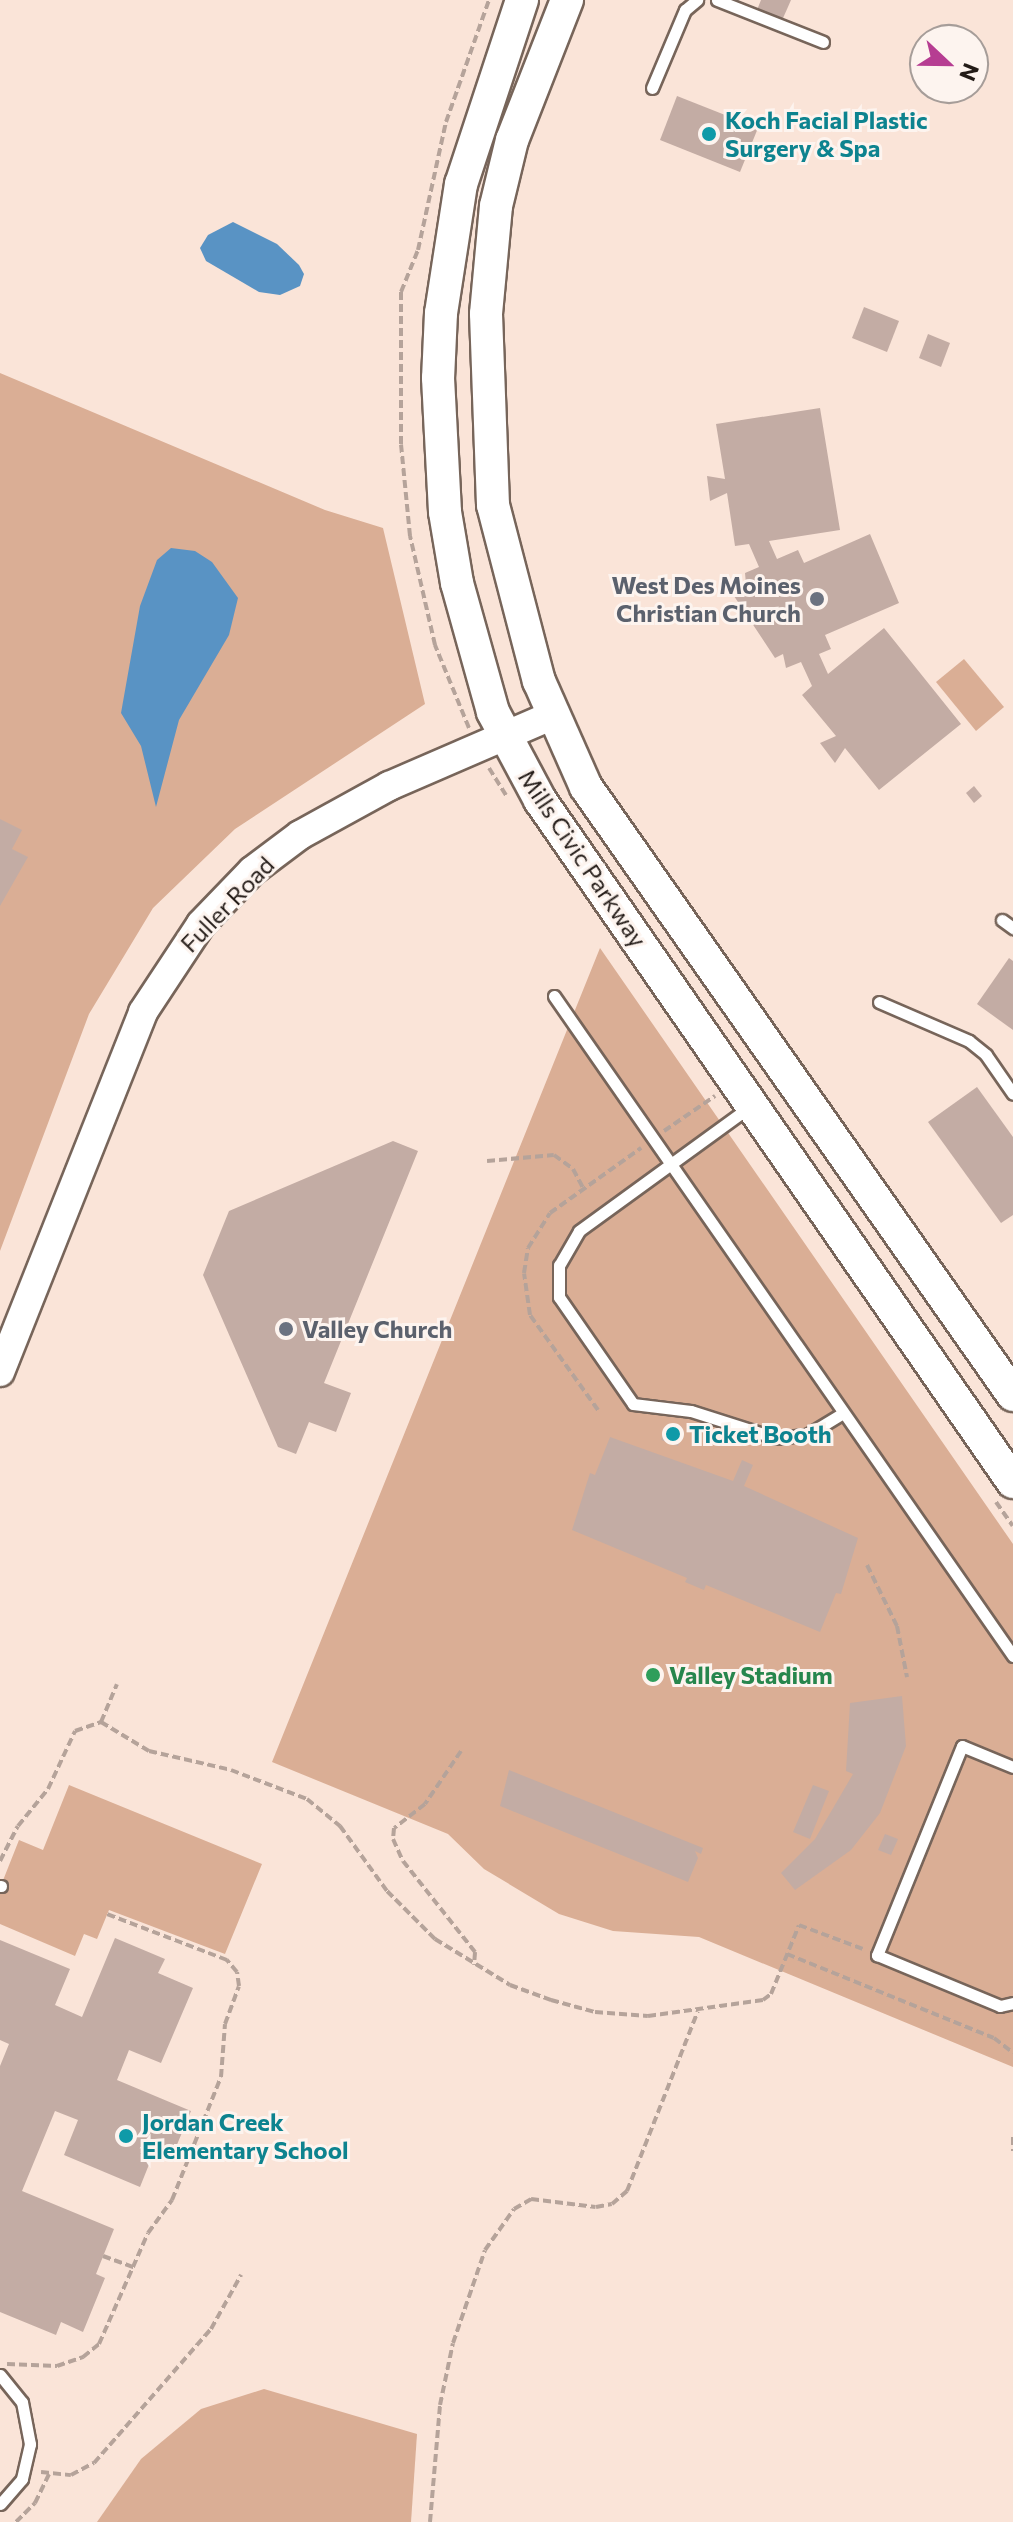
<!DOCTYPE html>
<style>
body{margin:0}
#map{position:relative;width:1013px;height:2522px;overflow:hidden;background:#fae4d8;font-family:Commissioner,sans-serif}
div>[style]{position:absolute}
.green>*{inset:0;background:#daae95}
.water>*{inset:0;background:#5993c4}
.building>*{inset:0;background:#c3aca4}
.path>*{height:4px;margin-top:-2px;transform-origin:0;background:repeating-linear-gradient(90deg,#b5a39a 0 8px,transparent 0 12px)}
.roads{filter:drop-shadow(2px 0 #77655a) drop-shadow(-2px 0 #77655a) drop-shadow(0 2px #77655a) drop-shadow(0 -2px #77655a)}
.service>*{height:11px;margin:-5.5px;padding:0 5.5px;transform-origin:5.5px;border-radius:5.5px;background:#fff}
.tertiary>*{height:28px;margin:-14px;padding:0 14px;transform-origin:14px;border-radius:14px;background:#fff}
.secondary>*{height:32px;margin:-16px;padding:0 16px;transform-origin:16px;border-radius:16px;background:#fff}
.dots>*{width:22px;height:22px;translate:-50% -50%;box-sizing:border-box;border:4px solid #fdf4ef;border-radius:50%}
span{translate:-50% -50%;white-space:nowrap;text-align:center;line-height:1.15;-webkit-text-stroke:6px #fdf4ef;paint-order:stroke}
.culture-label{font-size:24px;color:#0d838f;font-weight:700}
.left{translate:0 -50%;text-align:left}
.worship-label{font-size:24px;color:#5b616d;font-weight:700}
.right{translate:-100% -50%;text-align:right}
.street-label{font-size:24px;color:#231b17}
.leisure-label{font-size:24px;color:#27864d;font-weight:700}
.north{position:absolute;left:909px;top:24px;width:80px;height:80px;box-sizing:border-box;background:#fdf4ef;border:2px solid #a69d99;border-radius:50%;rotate:112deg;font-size:22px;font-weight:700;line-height:32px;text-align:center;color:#231b17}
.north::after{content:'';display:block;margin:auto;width:28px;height:36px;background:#b63d92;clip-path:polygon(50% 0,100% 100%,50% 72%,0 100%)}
</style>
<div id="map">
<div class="green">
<div style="clip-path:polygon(0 373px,325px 510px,383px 528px,425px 704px,235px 829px,153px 908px,89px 1014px,0 1251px)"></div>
<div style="clip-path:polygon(964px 659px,1004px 707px,976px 731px,936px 682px)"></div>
<div style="clip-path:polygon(600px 948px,1013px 1544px,1013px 2067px,699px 1937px,613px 1931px,559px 1914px,484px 1869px,448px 1834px,272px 1762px)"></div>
<div style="clip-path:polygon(69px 1785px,262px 1864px,225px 1954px,109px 1910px,97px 1939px,84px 1934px,75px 1956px,0 1924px,0 1888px,19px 1840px,43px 1850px)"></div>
<div style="clip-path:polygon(264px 2389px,417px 2434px,411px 2522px,97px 2522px,141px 2459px,201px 2409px)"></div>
</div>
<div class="water">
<div style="clip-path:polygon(233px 222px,277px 244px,299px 265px,304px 274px,300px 286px,280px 295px,259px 292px,206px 261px,200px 248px,208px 235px)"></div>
<div style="clip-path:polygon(171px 548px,195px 551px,212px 562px,238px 598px,229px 635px,179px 720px,156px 807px,141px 746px,121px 713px,140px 606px,157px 560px)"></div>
</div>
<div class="building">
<div style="clip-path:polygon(761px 0,791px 0,780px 25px,755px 15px)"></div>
<div style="clip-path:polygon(677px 96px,758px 128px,740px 172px,660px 140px)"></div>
<div style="clip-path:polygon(864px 307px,899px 321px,887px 352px,852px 338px)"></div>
<div style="clip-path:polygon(928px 334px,950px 343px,941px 367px,919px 358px)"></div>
<div style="clip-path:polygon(820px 408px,840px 530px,769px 541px,777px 559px,798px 550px,804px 563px,870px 534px,899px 603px,825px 635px,831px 649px,819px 654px,828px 674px,884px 628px,961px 724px,879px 790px,845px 748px,835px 763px,820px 743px,836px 736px,802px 695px,812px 686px,801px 662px,786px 668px,783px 654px,775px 658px,734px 596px,752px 586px,746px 584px,745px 573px,759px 567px,749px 544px,735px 546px,727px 493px,710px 501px,707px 476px,725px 479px,716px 424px)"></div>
<div style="clip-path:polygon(974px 786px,982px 796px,974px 803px,966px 793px)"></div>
<div style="clip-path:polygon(0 819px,22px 830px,12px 849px,28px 857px,0 906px)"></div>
<div style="clip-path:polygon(1009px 958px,1013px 961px,1013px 1030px,977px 1004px)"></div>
<div style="clip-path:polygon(977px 1087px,1013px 1137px,1013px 1215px,1001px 1223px,928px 1122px)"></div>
<div style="clip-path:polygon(393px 1141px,418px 1151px,324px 1383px,351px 1393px,336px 1432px,309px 1422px,296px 1454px,278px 1447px,203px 1275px,229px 1211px)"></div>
<div style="clip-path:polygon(667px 1425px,683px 1432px,678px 1446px,661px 1440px)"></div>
<div style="clip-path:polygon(610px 1437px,733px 1481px,742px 1460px,753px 1465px,744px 1486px,858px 1538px,841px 1594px,836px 1593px,820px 1632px,706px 1585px,704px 1590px,685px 1582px,687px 1578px,572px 1530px,590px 1473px,595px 1475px)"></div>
<div style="clip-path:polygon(902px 1696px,906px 1746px,880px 1813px,851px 1850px,795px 1890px,781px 1873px,815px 1839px,853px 1774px,846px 1771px,850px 1703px)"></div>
<div style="clip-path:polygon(509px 1770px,703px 1848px,701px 1854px,695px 1851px,698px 1858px,688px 1882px,500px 1806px)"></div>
<div style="clip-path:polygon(813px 1785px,829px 1791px,810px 1839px,793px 1832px)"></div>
<div style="clip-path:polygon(885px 1834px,898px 1839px,891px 1855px,878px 1850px)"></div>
<div style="clip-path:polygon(115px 1938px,165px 1959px,158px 1973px,193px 1988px,161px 2063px,129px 2050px,117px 2080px,191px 2111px,171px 2159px,154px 2152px,140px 2187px,64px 2155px,78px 2120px,55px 2111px,22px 2191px,114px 2229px,96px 2274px,105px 2278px,83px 2332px,61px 2322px,56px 2335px,0 2312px,0 2066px,9px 2044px,0 2040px,0 1940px,70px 1969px,55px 2005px,82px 2017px)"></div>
</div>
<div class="path">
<div style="left:469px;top:728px;width:90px;rotate:-112.3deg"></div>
<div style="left:435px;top:645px;width:112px;rotate:-102.9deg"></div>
<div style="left:410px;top:536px;width:92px;rotate:-95.6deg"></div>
<div style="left:401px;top:444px;width:152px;rotate:-90deg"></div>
<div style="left:401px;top:292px;width:45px;rotate:-68deg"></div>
<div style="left:418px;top:250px;width:131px;rotate:-77.7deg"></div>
<div style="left:446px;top:122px;width:129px;rotate:-70.6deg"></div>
<div style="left:489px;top:768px;width:32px;rotate:58deg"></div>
<div style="left:664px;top:1131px;width:62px;rotate:-34.5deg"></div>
<div style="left:487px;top:1161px;width:67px;rotate:-5.1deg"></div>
<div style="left:554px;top:1155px;width:24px;rotate:36deg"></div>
<div style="left:573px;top:1169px;width:21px;rotate:62deg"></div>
<div style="left:598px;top:1410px;width:117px;rotate:-125.6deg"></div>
<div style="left:530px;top:1315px;width:42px;rotate:-98.1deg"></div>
<div style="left:524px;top:1273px;width:25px;rotate:-81deg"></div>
<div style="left:528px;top:1248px;width:41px;rotate:-57.8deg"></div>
<div style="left:550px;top:1213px;width:112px;rotate:-35.5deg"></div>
<div style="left:996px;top:1502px;width:29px;rotate:55deg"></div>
<div style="left:867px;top:1565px;width:68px;rotate:63.8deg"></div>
<div style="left:897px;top:1626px;width:52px;rotate:78.9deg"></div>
<div style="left:101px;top:1722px;width:41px;rotate:-67.2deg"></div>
<div style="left:461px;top:1751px;width:64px;rotate:124.2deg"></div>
<div style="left:425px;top:1804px;width:39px;rotate:142deg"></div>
<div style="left:394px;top:1828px;width:11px;rotate:95deg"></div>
<div style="left:393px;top:1839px;width:24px;rotate:66deg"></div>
<div style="left:403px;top:1861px;width:116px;rotate:51.6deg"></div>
<div style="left:475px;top:1952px;width:13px;rotate:94deg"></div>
<div style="left:0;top:1861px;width:39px;rotate:-63deg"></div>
<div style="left:18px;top:1826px;width:48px;rotate:-51deg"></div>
<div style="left:48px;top:1789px;width:64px;rotate:-65deg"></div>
<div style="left:75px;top:1731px;width:28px;rotate:-19deg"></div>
<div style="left:101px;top:1722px;width:56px;rotate:31.1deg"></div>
<div style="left:149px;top:1751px;width:84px;rotate:13deg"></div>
<div style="left:231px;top:1770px;width:81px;rotate:20.9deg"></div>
<div style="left:307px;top:1799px;width:43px;rotate:39.3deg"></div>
<div style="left:340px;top:1826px;width:80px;rotate:54.1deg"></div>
<div style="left:387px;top:1891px;width:68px;rotate:45deg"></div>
<div style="left:435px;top:1939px;width:88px;rotate:31.5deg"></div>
<div style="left:510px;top:1985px;width:44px;rotate:20.1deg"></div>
<div style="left:551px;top:2000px;width:46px;rotate:15.3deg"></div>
<div style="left:595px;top:2012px;width:53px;rotate:4.3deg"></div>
<div style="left:648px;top:2016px;width:116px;rotate:-7.9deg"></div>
<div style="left:763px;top:2000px;width:10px;rotate:-37deg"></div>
<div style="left:771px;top:1994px;width:74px;rotate:-67.9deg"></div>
<div style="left:799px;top:1925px;width:68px;rotate:20.6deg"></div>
<div style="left:787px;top:1954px;width:223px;rotate:22.1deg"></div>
<div style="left:994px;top:2038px;width:24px;rotate:38deg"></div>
<div style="left:1013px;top:2137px;width:14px;rotate:90deg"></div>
<div style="left:103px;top:2256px;width:33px;rotate:20deg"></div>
<div style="left:7px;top:2364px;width:50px;rotate:2.3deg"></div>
<div style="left:57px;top:2366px;width:28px;rotate:-19deg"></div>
<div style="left:83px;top:2357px;width:21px;rotate:-39deg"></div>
<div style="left:99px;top:2344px;width:121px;rotate:-66.2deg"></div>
<div style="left:148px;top:2233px;width:41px;rotate:-54deg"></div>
<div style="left:172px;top:2200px;width:132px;rotate:-68.3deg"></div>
<div style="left:221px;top:2077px;width:53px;rotate:-85.7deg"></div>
<div style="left:225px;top:2024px;width:40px;rotate:-69.8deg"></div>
<div style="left:239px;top:1986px;width:14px;rotate:-98deg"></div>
<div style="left:237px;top:1972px;width:16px;rotate:-130deg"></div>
<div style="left:227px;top:1960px;width:129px;rotate:-159deg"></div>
<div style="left:41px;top:2472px;width:30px;rotate:6deg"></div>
<div style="left:71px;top:2475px;width:26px;rotate:-28deg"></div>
<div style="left:94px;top:2463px;width:178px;rotate:-48.9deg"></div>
<div style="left:211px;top:2329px;width:62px;rotate:-60.9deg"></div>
<div style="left:16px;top:2522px;width:27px;rotate:-45deg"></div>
<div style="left:35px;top:2503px;width:32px;rotate:-64deg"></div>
<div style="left:430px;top:2522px;width:117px;rotate:-85.1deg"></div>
<div style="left:440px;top:2405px;width:63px;rotate:-78.2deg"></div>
<div style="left:453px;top:2343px;width:98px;rotate:-71deg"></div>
<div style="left:485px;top:2250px;width:50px;rotate:-54.7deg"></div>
<div style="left:514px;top:2209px;width:20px;rotate:-30deg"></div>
<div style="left:531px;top:2199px;width:65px;rotate:7deg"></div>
<div style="left:596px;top:2207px;width:16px;rotate:-11deg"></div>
<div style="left:612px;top:2204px;width:20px;rotate:-41deg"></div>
<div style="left:627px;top:2191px;width:193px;rotate:-68.5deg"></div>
</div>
<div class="roads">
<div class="service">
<div style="left:717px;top:0;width:114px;rotate:21.6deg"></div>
<div style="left:652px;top:88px;width:85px;rotate:-67.1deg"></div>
<div style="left:685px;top:10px;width:16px;rotate:-40deg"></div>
<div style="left:1002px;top:920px;width:14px;rotate:36deg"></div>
<div style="left:554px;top:996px;width:804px;rotate:55.18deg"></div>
<div style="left:879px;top:1002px;width:98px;rotate:23.4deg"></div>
<div style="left:969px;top:1041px;width:22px;rotate:39deg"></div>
<div style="left:986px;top:1055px;width:47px;rotate:55.3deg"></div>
<div style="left:748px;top:1108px;width:209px;rotate:144deg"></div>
<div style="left:579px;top:1231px;width:39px;rotate:120deg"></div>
<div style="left:559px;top:1265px;width:32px;rotate:90deg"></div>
<div style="left:559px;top:1297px;width:130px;rotate:55.3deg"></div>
<div style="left:633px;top:1404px;width:58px;rotate:6.9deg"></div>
<div style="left:691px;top:1411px;width:89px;rotate:17.6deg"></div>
<div style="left:776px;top:1438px;width:31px;rotate:-6deg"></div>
<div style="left:807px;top:1435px;width:42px;rotate:-31.4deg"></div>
<div style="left:1013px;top:1767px;width:55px;rotate:-157.6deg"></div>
<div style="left:962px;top:1746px;width:226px;rotate:112.1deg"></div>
<div style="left:877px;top:1955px;width:133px;rotate:22.5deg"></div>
<div style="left:1000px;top:2006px;width:13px;rotate:-13deg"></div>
<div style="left:0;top:1886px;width:1px"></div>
<div style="left:0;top:2375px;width:35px;rotate:51deg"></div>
<div style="left:22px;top:2402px;width:43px;rotate:79.2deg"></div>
<div style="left:30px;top:2444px;width:36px;rotate:103deg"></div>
<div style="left:22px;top:2479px;width:33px;rotate:131deg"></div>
</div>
<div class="tertiary">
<div style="left:0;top:1372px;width:387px;rotate:-68.3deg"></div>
<div style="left:143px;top:1012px;width:105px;rotate:-56.6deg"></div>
<div style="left:201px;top:924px;width:74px;rotate:-46.1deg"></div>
<div style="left:252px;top:871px;width:60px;rotate:-36.9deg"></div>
<div style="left:300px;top:835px;width:102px;rotate:-28.8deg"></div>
<div style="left:389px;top:786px;width:179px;rotate:-23.4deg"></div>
</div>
<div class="secondary">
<div style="left:522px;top:0;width:194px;rotate:108.3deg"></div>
<div style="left:461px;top:184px;width:131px;rotate:98.8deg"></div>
<div style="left:441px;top:313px;width:65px;rotate:92.6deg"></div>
<div style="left:438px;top:378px;width:134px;rotate:87deg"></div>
<div style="left:445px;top:512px;width:72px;rotate:80.4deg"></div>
<div style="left:457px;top:583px;width:134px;rotate:74.4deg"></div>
<div style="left:493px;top:712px;width:100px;rotate:61.9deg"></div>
<div style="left:540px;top:800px;width:830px;rotate:55.26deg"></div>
<div style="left:567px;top:0;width:150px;rotate:111.4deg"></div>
<div style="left:512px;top:140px;width:68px;rotate:103.6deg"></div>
<div style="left:496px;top:206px;width:108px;rotate:95.3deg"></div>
<div style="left:486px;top:314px;width:191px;rotate:87.9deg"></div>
<div style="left:493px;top:505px;width:182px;rotate:75.4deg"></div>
<div style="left:539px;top:681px;width:116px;rotate:66.1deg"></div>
<div style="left:586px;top:787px;width:743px;rotate:54.92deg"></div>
</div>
</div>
<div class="dots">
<div style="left:709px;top:134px;background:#0f9aa8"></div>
<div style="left:817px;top:599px;background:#6b7280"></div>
<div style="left:286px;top:1329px;background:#6b7280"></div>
<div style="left:673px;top:1434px;background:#0f9aa8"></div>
<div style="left:653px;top:1675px;background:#2e9e5b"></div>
<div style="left:126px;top:2136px;background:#0f9aa8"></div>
</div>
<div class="culture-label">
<span class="left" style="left:725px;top:134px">Koch Facial Plastic<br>Surgery &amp; Spa</span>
<span class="left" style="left:689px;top:1434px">Ticket Booth</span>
<span class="left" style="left:142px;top:2136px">Jordan Creek<br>Elementary School</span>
</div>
<div class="worship-label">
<span class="right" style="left:801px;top:599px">West Des Moines<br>Christian Church</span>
<span class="left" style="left:302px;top:1329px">Valley Church</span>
</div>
<div class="street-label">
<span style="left:583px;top:858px;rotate:56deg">Mills Civic Parkway</span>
<span style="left:227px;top:904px;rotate:-46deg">Fuller Road</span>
</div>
<div class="leisure-label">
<span class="left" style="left:669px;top:1675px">Valley Stadium</span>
</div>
<div class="north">N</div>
</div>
